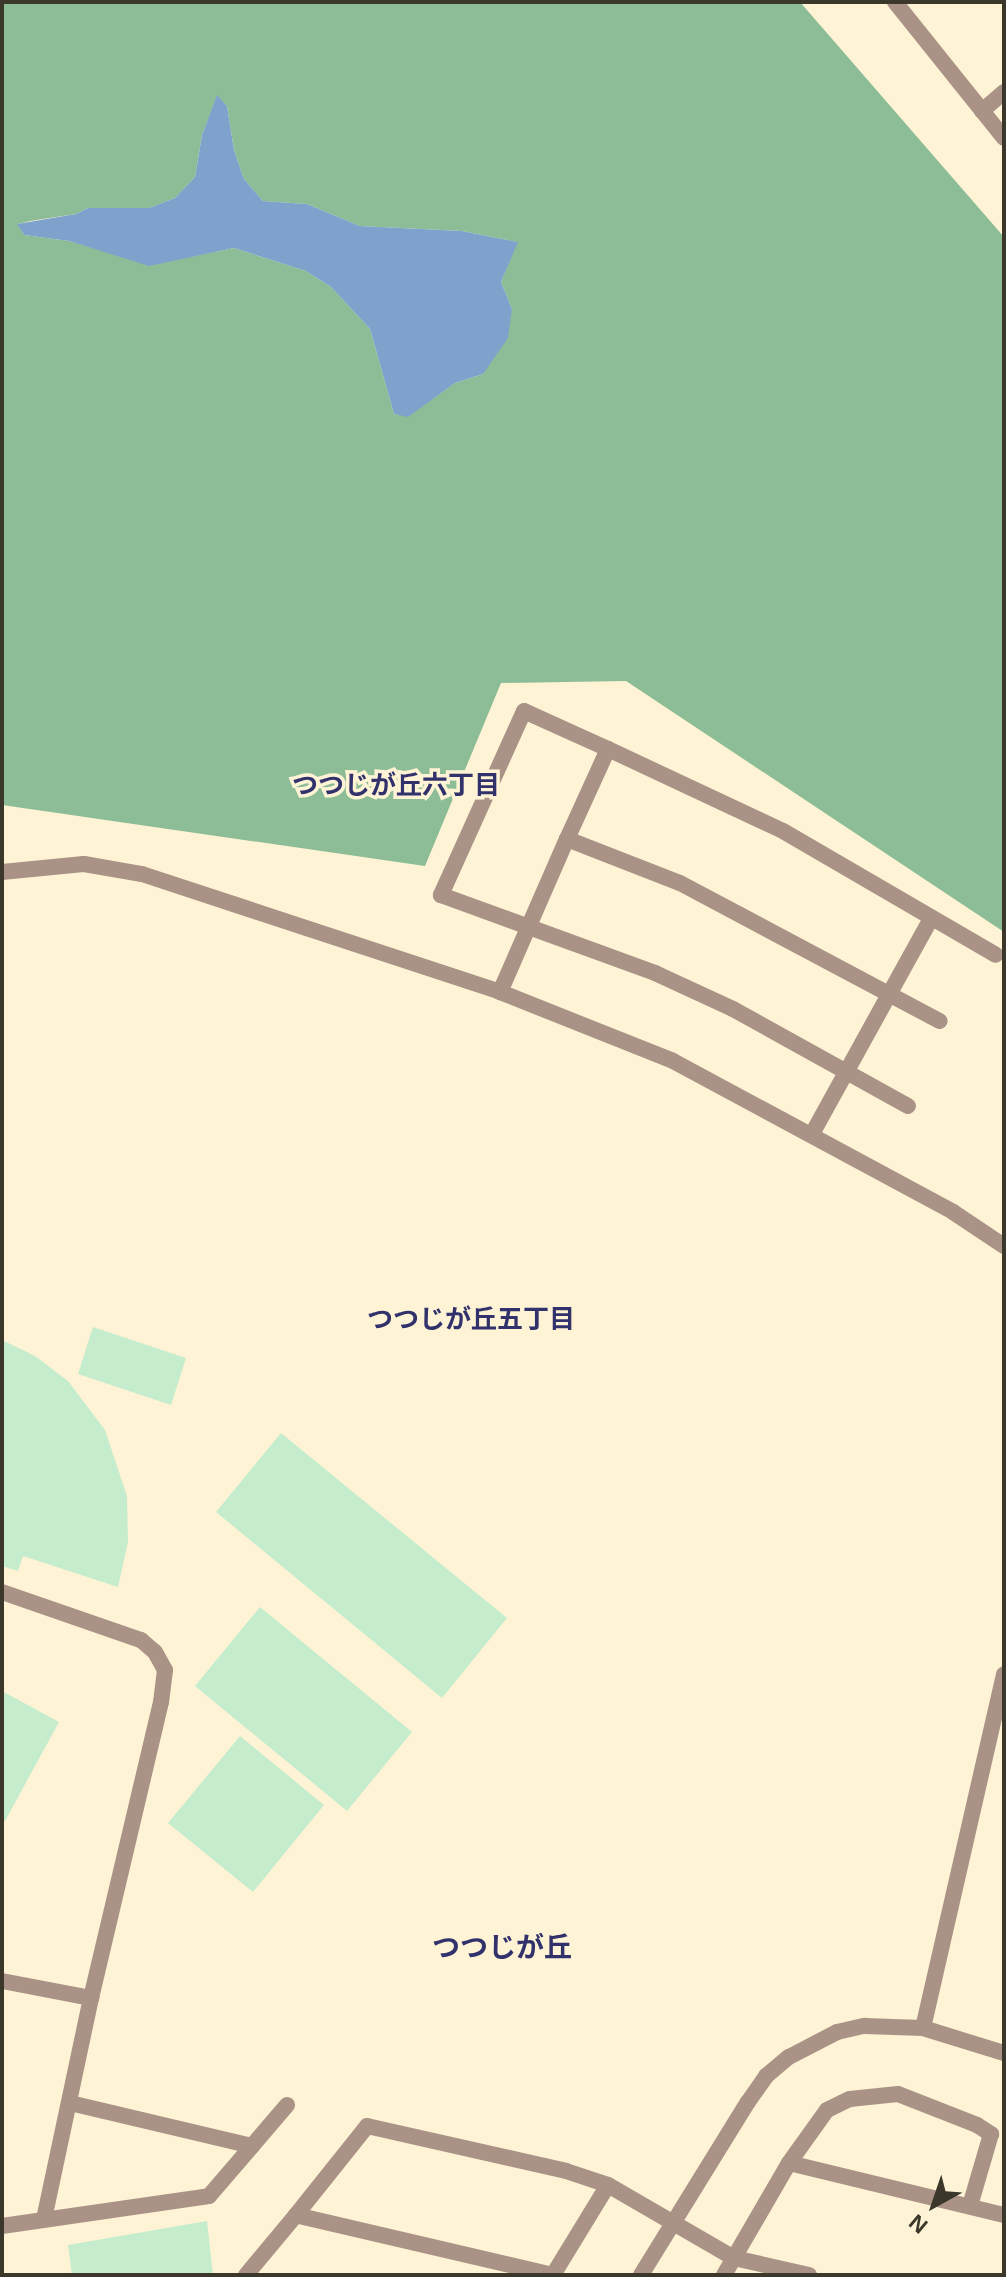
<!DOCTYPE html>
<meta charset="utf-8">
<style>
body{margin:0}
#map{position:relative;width:1006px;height:2277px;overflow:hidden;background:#fef4d5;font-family:Helvetica,"Noto Sans JP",sans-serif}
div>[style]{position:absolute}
.green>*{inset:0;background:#c5eccd}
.forest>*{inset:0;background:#8dbd97}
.water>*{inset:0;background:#7ea2cc}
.minor>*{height:16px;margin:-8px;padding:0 8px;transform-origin:8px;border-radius:8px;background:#aa9386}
.tertiary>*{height:16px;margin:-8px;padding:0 8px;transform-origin:8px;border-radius:8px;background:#aa9386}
span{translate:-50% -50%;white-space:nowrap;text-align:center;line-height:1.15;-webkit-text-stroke:7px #fef4d5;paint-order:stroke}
.neighbourhood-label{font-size:26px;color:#31316c;font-weight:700}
.quarter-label{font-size:28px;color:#31316c;font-weight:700}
.frame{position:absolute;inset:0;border:4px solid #3b372b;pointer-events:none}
.north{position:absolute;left:894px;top:2165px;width:80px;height:80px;-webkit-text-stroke:6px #fef4d5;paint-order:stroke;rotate:220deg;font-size:22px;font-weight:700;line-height:32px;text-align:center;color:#3b372b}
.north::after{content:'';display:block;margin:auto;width:28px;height:36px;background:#3b372b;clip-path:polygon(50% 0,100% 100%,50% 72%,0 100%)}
</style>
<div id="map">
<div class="green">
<div style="clip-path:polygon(93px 1327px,186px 1358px,171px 1405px,78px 1374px)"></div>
<div style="clip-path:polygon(2px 1340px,35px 1356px,68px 1381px,105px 1430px,127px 1496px,128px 1542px,118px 1587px,23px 1556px,18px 1571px,2px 1566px)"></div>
<div style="clip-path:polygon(281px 1433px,507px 1618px,442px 1698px,216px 1512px)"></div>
<div style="clip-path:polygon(260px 1607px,412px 1732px,347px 1811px,195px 1686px)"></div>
<div style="clip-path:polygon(2px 1691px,59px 1722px,5px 1821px,2px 1819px)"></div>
<div style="clip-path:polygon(240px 1736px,324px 1805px,253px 1892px,168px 1823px)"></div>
<div style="clip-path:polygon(207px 2221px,213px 2275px,72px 2275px,68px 2245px)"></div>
</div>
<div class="forest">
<div style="clip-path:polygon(evenodd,2px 2px,800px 2px,1004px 237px,1004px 932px,626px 681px,501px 683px,425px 866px,2px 805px,2px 2px,217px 96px,227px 106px,234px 150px,244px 179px,263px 201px,307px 204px,360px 226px,462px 231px,517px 242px,501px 282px,512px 309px,483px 374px,455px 383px,408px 416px,394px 414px,370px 329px,331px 287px,306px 271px,234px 248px,150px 265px,69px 241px,24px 235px,18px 224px,30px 221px,76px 214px,88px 208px,149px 208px,175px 198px,195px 177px,202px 135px,217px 96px)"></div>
</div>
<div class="water">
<div style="clip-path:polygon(217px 95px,227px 106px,234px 150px,244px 179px,263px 201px,307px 204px,360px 226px,462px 231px,518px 242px,501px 282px,512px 309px,508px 338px,483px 374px,455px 383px,408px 417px,394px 414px,370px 329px,331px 287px,306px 271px,234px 248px,149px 266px,69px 241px,24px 235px,17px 224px,76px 214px,88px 208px,149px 208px,175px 198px,195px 177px,202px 135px)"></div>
</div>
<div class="minor">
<div style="left:895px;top:2px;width:174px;rotate:51.3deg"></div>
<div style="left:982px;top:111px;width:29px;rotate:-41deg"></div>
<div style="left:608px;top:749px;width:193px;rotate:25.1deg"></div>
<div style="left:783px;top:831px;width:246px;rotate:30.2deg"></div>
<div style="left:567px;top:839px;width:99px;rotate:-65.5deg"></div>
<div style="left:608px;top:749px;width:92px;rotate:-155.7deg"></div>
<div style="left:524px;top:711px;width:202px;rotate:114.3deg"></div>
<div style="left:441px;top:895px;width:228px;rotate:20deg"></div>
<div style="left:655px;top:973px;width:86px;rotate:24.8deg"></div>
<div style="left:733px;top:1009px;width:200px;rotate:29deg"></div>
<div style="left:500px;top:992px;width:167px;rotate:-66.4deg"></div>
<div style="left:567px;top:839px;width:121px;rotate:21.3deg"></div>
<div style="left:680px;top:883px;width:294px;rotate:28deg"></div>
<div style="left:812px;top:1134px;width:247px;rotate:-61.1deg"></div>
<div style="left:2px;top:1592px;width:147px;rotate:19.1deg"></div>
<div style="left:141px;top:1640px;width:18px;rotate:41deg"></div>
<div style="left:155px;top:1652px;width:21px;rotate:61deg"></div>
<div style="left:165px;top:1670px;width:32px;rotate:97deg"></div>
<div style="left:161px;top:1702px;width:304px;rotate:103.3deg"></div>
<div style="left:91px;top:1998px;width:226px;rotate:102deg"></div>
<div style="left:2px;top:1981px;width:91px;rotate:10.8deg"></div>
<div style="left:252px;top:2146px;width:54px;rotate:-49.5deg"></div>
<div style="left:789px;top:2163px;width:65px;rotate:-54.4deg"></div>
<div style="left:827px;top:2110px;width:25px;rotate:-26deg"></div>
<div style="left:850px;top:2099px;width:48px;rotate:-5.9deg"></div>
<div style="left:898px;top:2094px;width:85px;rotate:21.4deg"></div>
<div style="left:977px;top:2125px;width:17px;rotate:33deg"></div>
<div style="left:991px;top:2134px;width:75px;rotate:106.3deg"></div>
<div style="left:2px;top:2226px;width:209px;rotate:-8.2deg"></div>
<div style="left:209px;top:2196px;width:66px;rotate:-49.3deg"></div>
<div style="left:252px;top:2146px;width:187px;rotate:-166.7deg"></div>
<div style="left:246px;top:2275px;width:78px;rotate:-50.2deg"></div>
<div style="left:553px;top:2275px;width:264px;rotate:-166.9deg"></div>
<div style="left:296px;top:2215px;width:114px;rotate:-51.4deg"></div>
<div style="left:367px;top:2126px;width:204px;rotate:12.7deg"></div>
<div style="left:566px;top:2171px;width:44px;rotate:18.4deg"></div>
<div style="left:553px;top:2275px;width:105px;rotate:-58.6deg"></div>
<div style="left:608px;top:2185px;width:146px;rotate:30.1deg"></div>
<div style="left:734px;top:2258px;width:77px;rotate:12.8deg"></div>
<div style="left:724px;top:2275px;width:129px;rotate:-59.9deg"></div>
<div style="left:789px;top:2163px;width:221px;rotate:13.6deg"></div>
</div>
<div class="tertiary">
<div style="left:2px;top:872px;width:82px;rotate:-5.6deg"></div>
<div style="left:84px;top:864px;width:59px;rotate:9.8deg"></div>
<div style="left:142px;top:874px;width:377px;rotate:18.2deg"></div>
<div style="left:500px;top:992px;width:186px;rotate:21.7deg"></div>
<div style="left:673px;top:1061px;width:318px;rotate:28.3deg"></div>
<div style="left:953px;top:1212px;width:61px;rotate:33.7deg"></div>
<div style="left:923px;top:2028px;width:363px;rotate:-77.1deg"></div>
<div style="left:641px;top:2275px;width:203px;rotate:-58.3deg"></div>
<div style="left:748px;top:2102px;width:32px;rotate:-55deg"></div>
<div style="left:766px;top:2076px;width:30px;rotate:-40deg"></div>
<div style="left:789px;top:2057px;width:54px;rotate:-27.5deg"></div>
<div style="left:837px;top:2032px;width:28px;rotate:-13deg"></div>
<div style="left:864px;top:2026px;width:59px;rotate:1.9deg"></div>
<div style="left:923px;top:2028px;width:85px;rotate:17.2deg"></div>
</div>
<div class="neighbourhood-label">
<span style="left:396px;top:786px">つつじが丘六丁目</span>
<span style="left:471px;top:1320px">つつじが丘五丁目</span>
</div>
<div class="quarter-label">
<span style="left:502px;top:1948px">つつじが丘</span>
</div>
<div class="frame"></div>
<div class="north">N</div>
</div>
